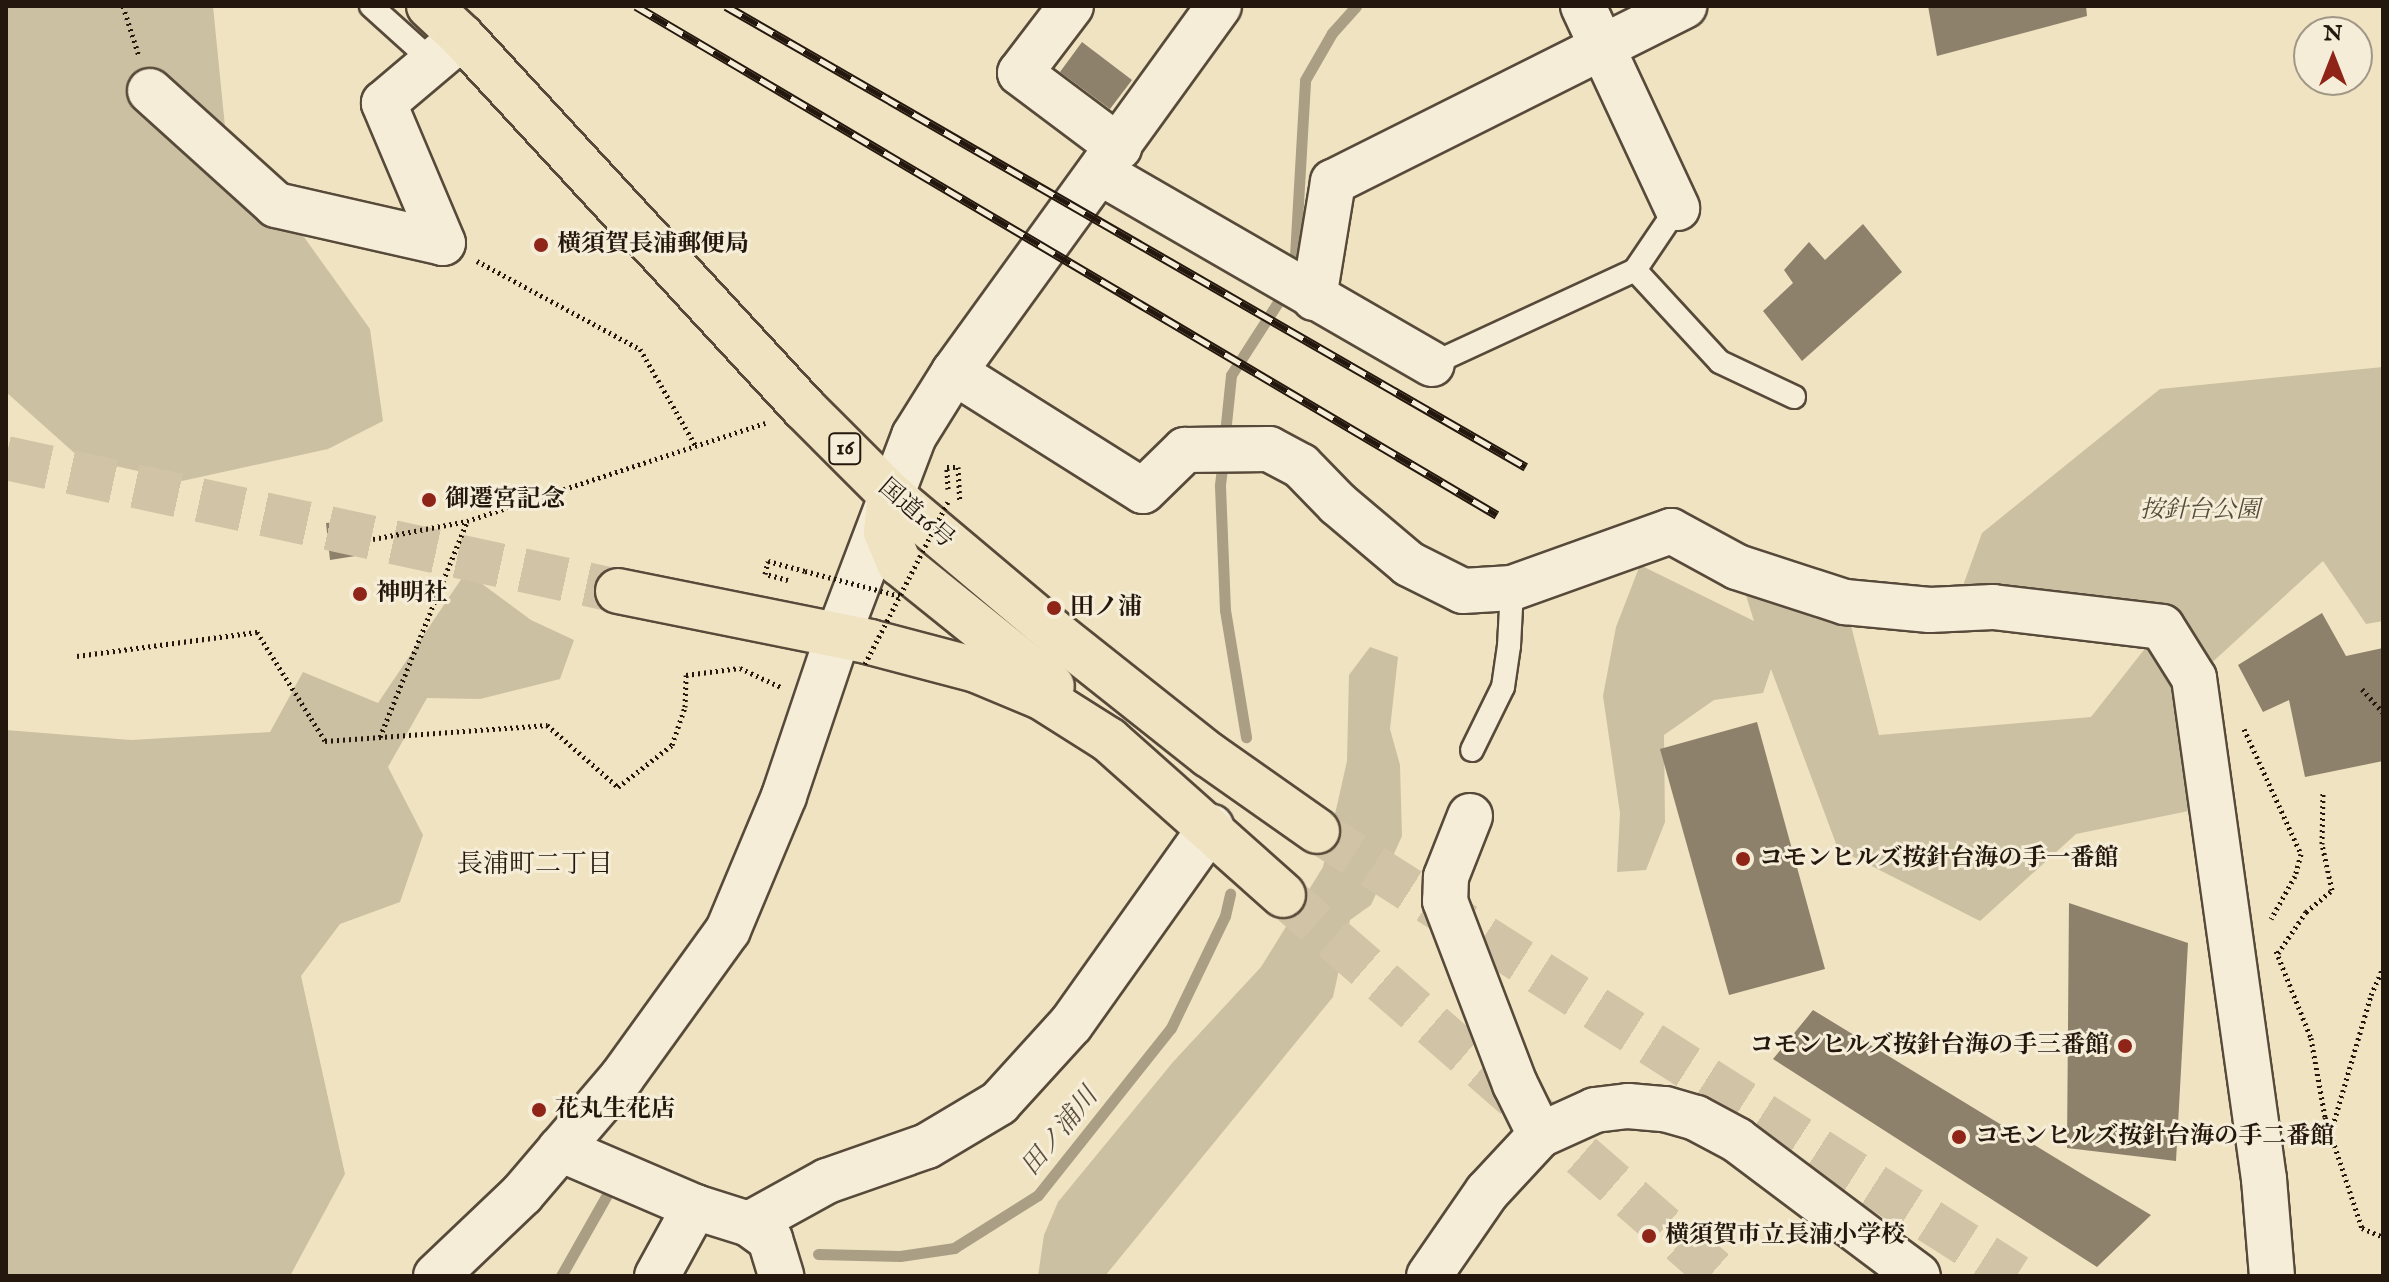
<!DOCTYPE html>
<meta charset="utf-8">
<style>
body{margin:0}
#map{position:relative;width:2389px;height:1282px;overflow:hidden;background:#efe3c1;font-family:"IM FELL English","Noto Serif JP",serif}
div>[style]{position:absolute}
.green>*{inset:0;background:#ccc0a2}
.stream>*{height:11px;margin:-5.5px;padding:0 5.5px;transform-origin:5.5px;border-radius:5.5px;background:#aa9e84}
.building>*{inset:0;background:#8e816b}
.highway-tunnel>*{height:44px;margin-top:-22px;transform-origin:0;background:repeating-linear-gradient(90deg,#d1c4a6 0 44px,transparent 0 66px)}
.path>*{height:5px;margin-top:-2.5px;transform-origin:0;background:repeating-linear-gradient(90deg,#24170d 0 2px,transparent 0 6px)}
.roads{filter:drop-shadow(2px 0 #574a3a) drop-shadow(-2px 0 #574a3a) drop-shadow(0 2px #574a3a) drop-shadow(0 -2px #574a3a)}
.lane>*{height:22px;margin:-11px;padding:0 11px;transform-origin:11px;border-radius:11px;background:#f5edd7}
.street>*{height:44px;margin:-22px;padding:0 22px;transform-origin:22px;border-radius:22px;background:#f5edd7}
.secondary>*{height:44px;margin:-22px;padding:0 22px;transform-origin:22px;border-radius:22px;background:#f5edd7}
.highway>*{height:44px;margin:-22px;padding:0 22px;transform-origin:22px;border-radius:22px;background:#efe3c1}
.rail>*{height:9px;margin-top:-4.5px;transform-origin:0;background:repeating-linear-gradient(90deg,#f5edd7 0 18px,#24170d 0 36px);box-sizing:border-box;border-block:2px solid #24170d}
.path-bridge>*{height:5px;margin-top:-2.5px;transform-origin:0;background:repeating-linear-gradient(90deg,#24170d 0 2px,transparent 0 6px)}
.dots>*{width:22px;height:22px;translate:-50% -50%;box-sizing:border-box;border:4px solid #f5edd7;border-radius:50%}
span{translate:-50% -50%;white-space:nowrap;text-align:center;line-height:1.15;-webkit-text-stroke:6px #f5edd7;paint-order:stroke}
.shield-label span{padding:2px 6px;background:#f5edd7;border:2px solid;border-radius:6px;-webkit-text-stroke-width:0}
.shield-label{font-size:22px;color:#24170d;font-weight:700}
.poi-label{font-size:24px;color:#24170d;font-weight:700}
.left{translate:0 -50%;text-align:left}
.right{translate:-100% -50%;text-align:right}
.park-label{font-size:24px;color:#564a3a;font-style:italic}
.street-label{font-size:24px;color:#24170d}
.neighbourhood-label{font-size:26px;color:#24170d}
.water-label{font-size:26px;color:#5a4d3d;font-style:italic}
.frame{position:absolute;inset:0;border:8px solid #24170d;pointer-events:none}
.north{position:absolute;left:2293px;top:16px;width:80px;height:80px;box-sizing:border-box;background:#f5edd7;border:2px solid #a19786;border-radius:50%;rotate:0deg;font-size:22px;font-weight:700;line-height:32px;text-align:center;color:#24170d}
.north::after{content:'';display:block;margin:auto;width:28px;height:36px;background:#8f2418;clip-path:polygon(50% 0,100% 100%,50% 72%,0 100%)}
</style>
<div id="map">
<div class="green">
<div style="clip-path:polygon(6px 6px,213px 6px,225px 127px,370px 329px,383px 421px,328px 449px,182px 481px,80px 458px,6px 392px)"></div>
<div style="clip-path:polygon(2383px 367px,2383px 621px,2366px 624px,2323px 561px,2195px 678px,2213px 806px,2076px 834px,1980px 921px,1838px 849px,1771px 669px,1763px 693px,1714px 700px,1664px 735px,1665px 822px,1646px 870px,1617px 872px,1620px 813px,1603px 696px,1616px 627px,1640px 565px,1754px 621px,1737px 567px,1845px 602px,1879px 735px,2091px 717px,2162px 627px,1960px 594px,1982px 533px,2160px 389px)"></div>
<div style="clip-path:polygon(466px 572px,531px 620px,574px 640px,560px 679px,480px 699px,427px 698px,388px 767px,423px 835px,400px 902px,340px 924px,301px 976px,345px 1174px,290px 1276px,6px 1276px,6px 730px,131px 740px,270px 732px,303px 672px,378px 703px)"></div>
<div style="clip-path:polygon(1370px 647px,1398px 657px,1390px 729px,1400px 765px,1402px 836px,1371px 905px,1350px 920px,1333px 997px,1105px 1276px,1038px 1276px,1044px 1235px,1058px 1202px,1173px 1062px,1261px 967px,1323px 867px,1347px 761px,1349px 675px)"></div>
</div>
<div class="stream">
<div style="left:1294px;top:273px;width:193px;rotate:-86.7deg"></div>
<div style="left:1305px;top:80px;width:54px;rotate:-60.1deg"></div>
<div style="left:1332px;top:33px;width:36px;rotate:-48deg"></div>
<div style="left:1224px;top:443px;width:68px;rotate:-84.1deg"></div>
<div style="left:1231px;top:375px;width:103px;rotate:-57.2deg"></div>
<div style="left:1223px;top:460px;width:26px;rotate:97deg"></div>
<div style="left:1220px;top:486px;width:124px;rotate:87.7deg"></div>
<div style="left:1225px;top:610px;width:129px;rotate:80.6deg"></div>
<div style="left:818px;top:1254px;width:82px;rotate:1.4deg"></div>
<div style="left:900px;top:1256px;width:55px;rotate:-8.4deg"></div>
<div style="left:954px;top:1248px;width:99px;rotate:-32.2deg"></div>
<div style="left:1038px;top:1195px;width:213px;rotate:-51.5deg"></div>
<div style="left:1171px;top:1028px;width:124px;rotate:-64.3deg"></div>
<div style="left:1225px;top:916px;width:23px;rotate:-77deg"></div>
<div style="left:561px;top:1276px;width:106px;rotate:-60.5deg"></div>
</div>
<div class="building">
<div style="clip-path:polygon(1928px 6px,2086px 6px,2087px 16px,1937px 56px)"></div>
<div style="clip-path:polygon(1082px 42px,1132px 80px,1110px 109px,1060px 72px)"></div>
<div style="clip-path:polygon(1863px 224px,1902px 272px,1802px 361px,1763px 311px,1793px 283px,1784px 270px,1809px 242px,1825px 260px)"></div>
<div style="clip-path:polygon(358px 520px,362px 555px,330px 560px,326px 523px)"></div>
<div style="clip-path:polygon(2322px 613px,2346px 656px,2383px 648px,2383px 761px,2305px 777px,2289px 700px,2263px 712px,2238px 665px)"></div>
<div style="clip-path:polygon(1757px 722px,1825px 969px,1729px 995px,1660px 749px)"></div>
<div style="clip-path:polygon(2069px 903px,2188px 943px,2176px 1161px,2067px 1148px)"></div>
<div style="clip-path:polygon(1813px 1010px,2087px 1177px,2151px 1215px,2097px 1267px,1773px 1059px)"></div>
</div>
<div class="highway-tunnel">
<div style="left:6px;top:458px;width:626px;rotate:12.26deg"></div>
<div style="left:1317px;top:831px;width:829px;rotate:32.48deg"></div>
<div style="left:1283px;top:895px;width:580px;rotate:41.08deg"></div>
</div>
<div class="path">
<div style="left:123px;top:6px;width:52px;rotate:72.3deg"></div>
<div style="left:477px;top:261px;width:185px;rotate:28.4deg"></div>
<div style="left:640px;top:349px;width:114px;rotate:60.1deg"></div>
<div style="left:948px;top:489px;width:22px;rotate:-93deg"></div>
<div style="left:947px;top:467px;width:11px"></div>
<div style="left:958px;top:467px;width:34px;rotate:87deg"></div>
<div style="left:373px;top:539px;width:96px;rotate:-10.8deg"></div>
<div style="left:467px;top:521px;width:314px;rotate:-18.2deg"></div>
<div style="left:788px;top:580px;width:24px;rotate:-165deg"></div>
<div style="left:765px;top:574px;width:13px;rotate:-77deg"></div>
<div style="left:768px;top:561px;width:38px;rotate:15deg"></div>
<div style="left:77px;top:656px;width:182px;rotate:-7.6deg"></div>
<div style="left:257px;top:632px;width:128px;rotate:58deg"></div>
<div style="left:325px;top:741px;width:223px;rotate:-4.1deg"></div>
<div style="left:547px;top:725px;width:94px;rotate:41.1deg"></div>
<div style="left:618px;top:787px;width:68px;rotate:-37.9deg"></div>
<div style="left:672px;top:745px;width:40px;rotate:-71.1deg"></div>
<div style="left:685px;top:707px;width:32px;rotate:-88deg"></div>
<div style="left:686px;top:675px;width:54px;rotate:-7.4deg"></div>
<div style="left:740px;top:668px;width:45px;rotate:24.9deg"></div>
<div style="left:2362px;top:689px;width:31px;rotate:48deg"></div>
<div style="left:2244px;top:729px;width:137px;rotate:65.5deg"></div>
<div style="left:2301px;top:854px;width:23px;rotate:105deg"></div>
<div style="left:2295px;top:876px;width:49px;rotate:119.2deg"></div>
<div style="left:380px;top:737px;width:232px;rotate:-68deg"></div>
<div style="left:2276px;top:951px;width:94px;rotate:68.1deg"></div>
<div style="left:2311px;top:1038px;width:80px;rotate:80deg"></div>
<div style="left:2325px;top:1117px;width:117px;rotate:71.6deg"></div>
<div style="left:2362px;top:1228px;width:23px;rotate:23deg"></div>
<div style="left:2278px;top:953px;width:50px;rotate:-55.7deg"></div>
<div style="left:2306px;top:912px;width:34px;rotate:-40deg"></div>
<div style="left:2332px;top:890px;width:47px;rotate:-102.3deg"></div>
<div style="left:2322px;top:844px;width:53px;rotate:-88.9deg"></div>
<div style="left:2331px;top:1132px;width:143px;rotate:-73.7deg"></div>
<div style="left:2371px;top:995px;width:30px;rotate:-66deg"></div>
</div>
<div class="roads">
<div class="lane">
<div style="left:371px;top:6px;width:82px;rotate:42deg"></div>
<div style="left:1635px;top:270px;width:125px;rotate:47.3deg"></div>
<div style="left:1720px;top:362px;width:82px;rotate:25.3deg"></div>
<div style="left:1432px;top:364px;width:224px;rotate:-24.8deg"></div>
<div style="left:1635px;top:270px;width:75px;rotate:-55.9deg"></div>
<div style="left:1472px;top:750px;width:70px;rotate:-63.8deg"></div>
<div style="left:1503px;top:687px;width:41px;rotate:-81.7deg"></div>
<div style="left:1509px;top:646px;width:58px;rotate:-87deg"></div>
</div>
<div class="street">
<div style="left:1071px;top:6px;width:84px;rotate:127.3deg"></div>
<div style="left:1020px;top:73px;width:124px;rotate:36.8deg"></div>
<div style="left:1583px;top:6px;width:223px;rotate:65deg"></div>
<div style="left:150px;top:91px;width:170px;rotate:42.1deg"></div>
<div style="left:276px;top:205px;width:171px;rotate:12.8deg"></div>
<div style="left:1101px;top:173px;width:382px;rotate:30deg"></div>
<div style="left:443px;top:243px;width:152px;rotate:-112.9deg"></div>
<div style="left:384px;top:103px;width:102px;rotate:-40.2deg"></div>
<div style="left:1314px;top:298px;width:118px;rotate:-80.7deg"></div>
<div style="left:1333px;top:182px;width:393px;rotate:-26.6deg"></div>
<div style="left:954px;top:372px;width:223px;rotate:32.2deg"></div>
<div style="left:1143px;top:491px;width:59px;rotate:-44.3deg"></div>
<div style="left:1185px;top:450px;width:84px;rotate:-0.7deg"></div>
<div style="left:1269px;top:449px;width:36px;rotate:28deg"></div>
<div style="left:1301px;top:466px;width:53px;rotate:45.8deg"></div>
<div style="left:1338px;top:504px;width:93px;rotate:40.2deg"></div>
<div style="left:1409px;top:564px;width:60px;rotate:26.6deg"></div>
<div style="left:1463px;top:591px;width:49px;rotate:-3.5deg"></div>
<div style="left:1512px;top:588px;width:169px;rotate:-19.7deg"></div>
<div style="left:1671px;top:531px;width:75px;rotate:28.6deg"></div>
<div style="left:1737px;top:567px;width:114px;rotate:18deg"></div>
<div style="left:1845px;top:602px;width:85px;rotate:5.4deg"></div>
<div style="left:1930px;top:610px;width:63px;rotate:-2.7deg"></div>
<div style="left:1993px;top:607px;width:170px;rotate:6.7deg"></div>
<div style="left:2162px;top:627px;width:60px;rotate:57.9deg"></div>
<div style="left:1470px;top:816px;width:66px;rotate:111.5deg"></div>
<div style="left:1446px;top:877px;width:24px;rotate:92deg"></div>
<div style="left:1445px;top:901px;width:196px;rotate:69.1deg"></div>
<div style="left:1515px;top:1084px;width:57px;rotate:63.9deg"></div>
<div style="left:560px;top:1149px;width:147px;rotate:23.2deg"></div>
<div style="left:695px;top:1207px;width:57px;rotate:17.5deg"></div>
<div style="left:749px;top:1224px;width:26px;rotate:36deg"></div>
<div style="left:770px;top:1239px;width:39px;rotate:73deg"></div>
<div style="left:749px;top:1224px;width:89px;rotate:-28.9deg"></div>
<div style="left:827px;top:1181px;width:106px;rotate:-19.3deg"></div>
<div style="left:927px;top:1146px;width:84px;rotate:-30.8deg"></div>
<div style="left:999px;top:1103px;width:107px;rotate:-47.7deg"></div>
<div style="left:1071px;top:1024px;width:242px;rotate:-54.6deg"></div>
<div style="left:657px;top:1276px;width:79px;rotate:-61.2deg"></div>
</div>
<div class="secondary">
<div style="left:2194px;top:678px;width:506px;rotate:82.05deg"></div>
<div style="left:2264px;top:1179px;width:97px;rotate:85.3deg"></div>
<div style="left:436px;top:1276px;width:119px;rotate:-43.6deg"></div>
<div style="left:522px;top:1194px;width:154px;rotate:-49.5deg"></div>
<div style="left:622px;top:1077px;width:181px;rotate:-54.2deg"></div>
<div style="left:728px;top:930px;width:145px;rotate:-67.3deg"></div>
<div style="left:784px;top:796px;width:169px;rotate:-71.4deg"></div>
<div style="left:838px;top:636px;width:214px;rotate:-69.2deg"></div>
<div style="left:914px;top:436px;width:75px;rotate:-58deg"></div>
<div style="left:954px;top:372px;width:452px;rotate:-54.1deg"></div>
<div style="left:1429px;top:1276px;width:102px;rotate:-55.4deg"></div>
<div style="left:1487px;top:1192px;width:78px;rotate:-47.1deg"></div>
<div style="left:1540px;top:1135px;width:60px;rotate:-24.4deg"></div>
<div style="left:1595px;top:1110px;width:33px;rotate:-7deg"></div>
<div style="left:1628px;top:1106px;width:37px;rotate:5deg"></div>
<div style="left:1665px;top:1109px;width:32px;rotate:16deg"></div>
<div style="left:1696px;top:1118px;width:47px;rotate:28.2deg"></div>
<div style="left:1737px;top:1140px;width:226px;rotate:36.9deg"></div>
</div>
<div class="highway">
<div style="left:429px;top:6px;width:45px;rotate:43.2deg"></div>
<div style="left:462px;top:37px;width:505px;rotate:47.33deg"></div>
<div style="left:804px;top:408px;width:122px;rotate:45deg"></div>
<div style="left:890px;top:494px;width:222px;rotate:40.1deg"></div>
<div style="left:1060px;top:637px;width:190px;rotate:38.4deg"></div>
<div style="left:1209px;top:755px;width:132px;rotate:35.1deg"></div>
<div style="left:890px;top:494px;width:38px;rotate:96deg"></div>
<div style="left:886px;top:532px;width:34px;rotate:67deg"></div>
<div style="left:899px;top:563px;width:196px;rotate:38.8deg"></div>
<div style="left:618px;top:591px;width:257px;rotate:11.4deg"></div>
<div style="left:870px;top:642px;width:110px;rotate:14.8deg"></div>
<div style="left:976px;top:670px;width:70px;rotate:22.6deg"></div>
<div style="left:1041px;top:697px;width:80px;rotate:32.3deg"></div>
<div style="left:1109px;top:740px;width:233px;rotate:41.7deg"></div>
</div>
</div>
<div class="rail">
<div style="left:636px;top:6px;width:1000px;rotate:30.59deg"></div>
<div style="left:726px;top:6px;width:923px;rotate:29.95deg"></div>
</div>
<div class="path-bridge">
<div style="left:805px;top:571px;width:98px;rotate:14.7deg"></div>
<div style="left:865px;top:664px;width:182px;rotate:-62.9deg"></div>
</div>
<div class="dots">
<div style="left:541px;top:245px;background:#8f2418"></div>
<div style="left:429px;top:500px;background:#8f2418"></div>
<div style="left:360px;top:594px;background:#8f2418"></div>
<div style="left:1054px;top:608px;background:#8f2418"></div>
<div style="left:1743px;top:859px;background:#8f2418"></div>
<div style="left:2125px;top:1046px;background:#8f2418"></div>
<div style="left:539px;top:1110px;background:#8f2418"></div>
<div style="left:1959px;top:1137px;background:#8f2418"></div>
<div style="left:1649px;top:1236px;background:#8f2418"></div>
</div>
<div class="shield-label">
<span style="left:845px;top:449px">16</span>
</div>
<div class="poi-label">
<span class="left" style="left:557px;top:245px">横須賀長浦郵便局</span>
<span class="left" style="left:445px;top:500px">御遷宮記念</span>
<span class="left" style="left:376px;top:594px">神明社</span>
<span class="left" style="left:1070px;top:608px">田ノ浦</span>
<span class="left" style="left:1759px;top:859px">コモンヒルズ按針台海の手一番館</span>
<span class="right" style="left:2109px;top:1046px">コモンヒルズ按針台海の手三番館</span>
<span class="left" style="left:555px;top:1110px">花丸生花店</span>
<span class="left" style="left:1975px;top:1137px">コモンヒルズ按針台海の手二番館</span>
<span class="left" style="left:1665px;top:1236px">横須賀市立長浦小学校</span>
</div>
<div class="park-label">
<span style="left:2200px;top:511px">按針台公園</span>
</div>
<div class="street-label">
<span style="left:916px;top:514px;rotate:41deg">国道16号</span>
</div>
<div class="neighbourhood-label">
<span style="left:535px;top:865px">長浦町二丁目</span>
</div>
<div class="water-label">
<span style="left:1060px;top:1132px;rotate:-51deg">田ノ浦川</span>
</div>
<div class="frame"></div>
<div class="north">N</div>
</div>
